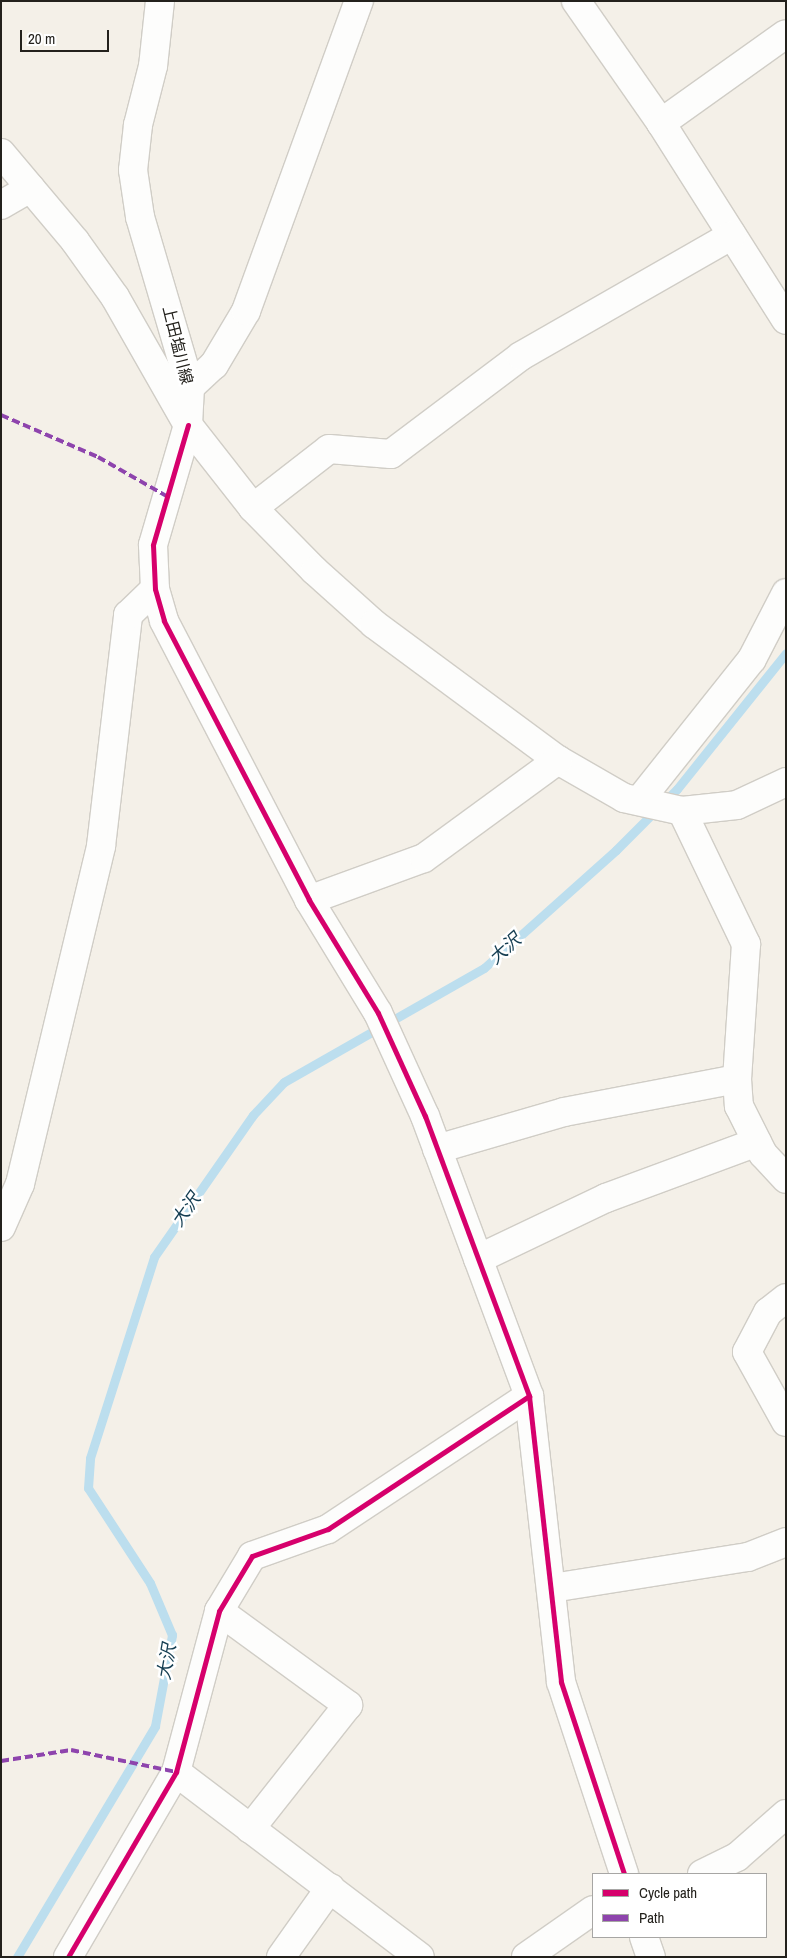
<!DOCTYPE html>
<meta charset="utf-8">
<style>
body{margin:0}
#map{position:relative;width:787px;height:1958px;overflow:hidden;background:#f4f0e8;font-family:"Archivo Narrow","Noto Sans JP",sans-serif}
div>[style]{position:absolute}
.stream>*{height:9px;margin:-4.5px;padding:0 4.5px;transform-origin:4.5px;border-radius:4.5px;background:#bcdeee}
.roads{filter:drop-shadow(1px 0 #d0cdc6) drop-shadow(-1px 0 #d0cdc6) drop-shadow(0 1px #d0cdc6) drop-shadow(0 -1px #d0cdc6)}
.minor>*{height:28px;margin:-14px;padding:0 14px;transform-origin:14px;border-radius:14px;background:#fdfdfc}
.major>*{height:28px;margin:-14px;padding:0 14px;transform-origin:14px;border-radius:14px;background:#fdfdfc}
.quiet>*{height:4px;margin-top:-2px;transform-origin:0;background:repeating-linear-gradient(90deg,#8e44ad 0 8px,transparent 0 12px)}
.cycleway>*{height:5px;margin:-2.5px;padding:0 2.5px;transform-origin:2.5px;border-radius:2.5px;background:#d6006c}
span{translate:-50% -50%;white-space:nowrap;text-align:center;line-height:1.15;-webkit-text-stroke:5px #fff;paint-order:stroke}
.street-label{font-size:16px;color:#23211c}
.water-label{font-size:18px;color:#153e52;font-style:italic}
.frame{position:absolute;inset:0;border:2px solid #23211c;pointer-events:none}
.legend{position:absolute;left:592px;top:1873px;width:175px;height:65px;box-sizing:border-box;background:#fff;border:1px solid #a7a6a4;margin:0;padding:6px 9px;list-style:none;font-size:15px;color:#23211c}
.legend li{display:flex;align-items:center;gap:10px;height:25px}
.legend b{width:25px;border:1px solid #a7a6a4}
.scale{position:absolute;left:20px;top:30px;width:89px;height:22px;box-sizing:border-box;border:2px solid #23211c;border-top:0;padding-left:6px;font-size:15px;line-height:18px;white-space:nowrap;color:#23211c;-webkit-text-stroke:4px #fff;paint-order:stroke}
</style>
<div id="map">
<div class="stream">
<div style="left:17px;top:1957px;width:269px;rotate:-59.1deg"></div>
<div style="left:155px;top:1726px;width:93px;rotate:-79.4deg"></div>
<div style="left:172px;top:1635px;width:56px;rotate:-112.9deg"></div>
<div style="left:150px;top:1583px;width:113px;rotate:-123.1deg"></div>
<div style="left:88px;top:1488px;width:30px;rotate:-86deg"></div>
<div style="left:90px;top:1458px;width:211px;rotate:-72.3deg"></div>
<div style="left:154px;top:1257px;width:173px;rotate:-55.1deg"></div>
<div style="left:253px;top:1115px;width:45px;rotate:-46.8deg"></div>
<div style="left:284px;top:1082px;width:230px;rotate:-29.7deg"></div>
<div style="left:484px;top:968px;width:177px;rotate:-41.8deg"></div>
<div style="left:616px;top:850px;width:86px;rotate:-45deg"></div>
<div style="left:677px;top:789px;width:174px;rotate:-51.3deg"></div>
</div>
<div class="roads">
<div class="minor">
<div style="left:576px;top:1px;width:149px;rotate:55.1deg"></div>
<div style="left:661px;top:123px;width:233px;rotate:57.6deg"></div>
<div style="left:661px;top:123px;width:153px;rotate:-35.5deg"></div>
<div style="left:1px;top:205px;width:34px;rotate:-30deg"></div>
<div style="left:190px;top:387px;width:33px;rotate:-43deg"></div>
<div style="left:214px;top:365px;width:63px;rotate:-59.3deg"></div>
<div style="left:246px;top:311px;width:330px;rotate:-70deg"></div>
<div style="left:188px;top:425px;width:125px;rotate:106.3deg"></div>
<div style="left:153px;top:545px;width:44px;rotate:87.4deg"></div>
<div style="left:155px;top:589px;width:33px;rotate:74deg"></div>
<div style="left:164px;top:621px;width:314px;rotate:62.5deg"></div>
<div style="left:309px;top:900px;width:132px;rotate:58.6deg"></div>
<div style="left:378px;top:1013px;width:113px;rotate:65.5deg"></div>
<div style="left:425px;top:1116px;width:299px;rotate:69.6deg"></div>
<div style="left:529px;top:1396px;width:288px;rotate:83.6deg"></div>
<div style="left:561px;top:1682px;width:202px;rotate:71.8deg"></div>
<div style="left:188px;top:425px;width:105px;rotate:51.9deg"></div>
<div style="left:253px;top:508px;width:88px;rotate:45.5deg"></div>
<div style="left:315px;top:571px;width:79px;rotate:41.9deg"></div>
<div style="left:374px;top:624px;width:229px;rotate:36.5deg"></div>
<div style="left:558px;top:760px;width:76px;rotate:29.9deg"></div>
<div style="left:624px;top:798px;width:59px;rotate:12.6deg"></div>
<div style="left:682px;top:811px;width:55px;rotate:-6.2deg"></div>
<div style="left:737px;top:805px;width:54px;rotate:-25.1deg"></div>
<div style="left:253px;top:508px;width:96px;rotate:-37.8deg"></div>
<div style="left:329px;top:449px;width:62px;rotate:4.6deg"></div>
<div style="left:391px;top:454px;width:163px;rotate:-37deg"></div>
<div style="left:521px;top:356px;width:243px;rotate:-29.8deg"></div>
<div style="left:639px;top:801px;width:181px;rotate:-51.5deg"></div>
<div style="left:752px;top:659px;width:74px;rotate:-62.7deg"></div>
<div style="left:682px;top:811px;width:148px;rotate:64.3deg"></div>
<div style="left:746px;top:944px;width:135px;rotate:93.8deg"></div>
<div style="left:737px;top:1079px;width:27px;rotate:86deg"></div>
<div style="left:739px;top:1106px;width:54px;rotate:63.4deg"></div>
<div style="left:763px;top:1154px;width:34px;rotate:47deg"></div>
<div style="left:309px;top:900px;width:122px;rotate:-20.1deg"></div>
<div style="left:424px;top:858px;width:166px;rotate:-36.2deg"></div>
<div style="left:437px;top:1149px;width:132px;rotate:-16.2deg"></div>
<div style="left:564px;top:1112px;width:176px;rotate:-10.8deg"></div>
<div style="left:1px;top:1227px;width:47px;rotate:-66.2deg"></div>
<div style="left:20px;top:1184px;width:348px;rotate:-76.5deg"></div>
<div style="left:101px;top:846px;width:233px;rotate:-83.3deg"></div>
<div style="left:128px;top:615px;width:37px;rotate:-44deg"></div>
<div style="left:478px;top:1259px;width:142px;rotate:-25.5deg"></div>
<div style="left:606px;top:1198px;width:161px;rotate:-20.3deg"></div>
<div style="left:786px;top:1298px;width:23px;rotate:142deg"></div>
<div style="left:768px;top:1312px;width:45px;rotate:117.7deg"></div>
<div style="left:747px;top:1352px;width:80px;rotate:60.9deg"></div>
<div style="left:552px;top:1588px;width:198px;rotate:-9deg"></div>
<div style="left:748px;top:1557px;width:41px;rotate:-21.5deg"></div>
<div style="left:219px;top:1611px;width:160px;rotate:36.1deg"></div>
<div style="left:348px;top:1705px;width:158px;rotate:128.3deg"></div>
<div style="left:176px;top:1772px;width:306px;rotate:37.2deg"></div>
<div style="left:702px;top:1874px;width:39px;rotate:-26deg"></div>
<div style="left:737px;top:1857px;width:65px;rotate:-41.3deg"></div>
<div style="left:644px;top:1937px;width:21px;rotate:71deg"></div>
<div style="left:68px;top:1957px;width:214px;rotate:-59.7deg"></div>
<div style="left:176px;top:1772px;width:167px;rotate:-75deg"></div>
<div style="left:219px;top:1611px;width:64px;rotate:-59deg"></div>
<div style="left:252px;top:1556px;width:81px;rotate:-19.6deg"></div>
<div style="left:328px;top:1529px;width:241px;rotate:-33.5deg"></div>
<div style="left:281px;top:1957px;width:85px;rotate:-54.6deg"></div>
<div style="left:526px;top:1957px;width:82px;rotate:-35deg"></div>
</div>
<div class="major">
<div style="left:160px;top:1px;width:65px;rotate:96.1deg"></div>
<div style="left:153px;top:66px;width:61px;rotate:104.3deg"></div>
<div style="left:138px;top:125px;width:45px;rotate:96.3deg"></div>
<div style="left:133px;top:170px;width:48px;rotate:81.5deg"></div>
<div style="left:140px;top:217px;width:177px;rotate:73.6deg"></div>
<div style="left:190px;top:387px;width:38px;rotate:93deg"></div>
<div style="left:1px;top:153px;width:115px;rotate:49.9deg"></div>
<div style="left:75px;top:241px;width:69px;rotate:54.5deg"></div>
<div style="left:115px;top:297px;width:147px;rotate:60.3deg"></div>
</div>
</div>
<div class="quiet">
<div style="left:1px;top:415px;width:106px;rotate:23.4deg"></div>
<div style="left:98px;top:457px;width:81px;rotate:29.7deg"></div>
<div style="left:1px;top:1761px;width:71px;rotate:-8.9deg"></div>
<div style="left:71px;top:1750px;width:107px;rotate:11.8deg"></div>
</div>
<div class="cycleway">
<div style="left:188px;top:425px;width:125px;rotate:106.3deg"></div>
<div style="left:153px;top:545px;width:44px;rotate:87.4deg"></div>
<div style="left:155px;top:589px;width:33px;rotate:74deg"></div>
<div style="left:164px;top:621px;width:314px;rotate:62.5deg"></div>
<div style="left:309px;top:900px;width:132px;rotate:58.6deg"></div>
<div style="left:378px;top:1013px;width:113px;rotate:65.5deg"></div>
<div style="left:425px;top:1116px;width:299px;rotate:69.6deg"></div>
<div style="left:529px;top:1396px;width:288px;rotate:83.6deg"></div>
<div style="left:561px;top:1682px;width:202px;rotate:71.8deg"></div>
<div style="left:68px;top:1957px;width:214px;rotate:-59.7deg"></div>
<div style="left:176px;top:1772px;width:167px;rotate:-75deg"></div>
<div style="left:219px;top:1611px;width:64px;rotate:-59deg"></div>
<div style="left:252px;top:1556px;width:81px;rotate:-19.6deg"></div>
<div style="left:328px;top:1529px;width:241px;rotate:-33.5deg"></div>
</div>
<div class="street-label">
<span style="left:178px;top:345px;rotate:76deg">上田塩川線</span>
</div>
<div class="water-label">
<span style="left:505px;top:949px;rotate:-42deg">大沢</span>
<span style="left:186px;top:1210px;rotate:-55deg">大沢</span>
<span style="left:167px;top:1662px;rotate:-80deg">大沢</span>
</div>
<div class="frame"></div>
<ul class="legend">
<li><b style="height:6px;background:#d6006c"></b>Cycle path</li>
<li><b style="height:6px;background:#8e44ad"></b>Path</li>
</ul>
<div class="scale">20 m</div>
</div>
